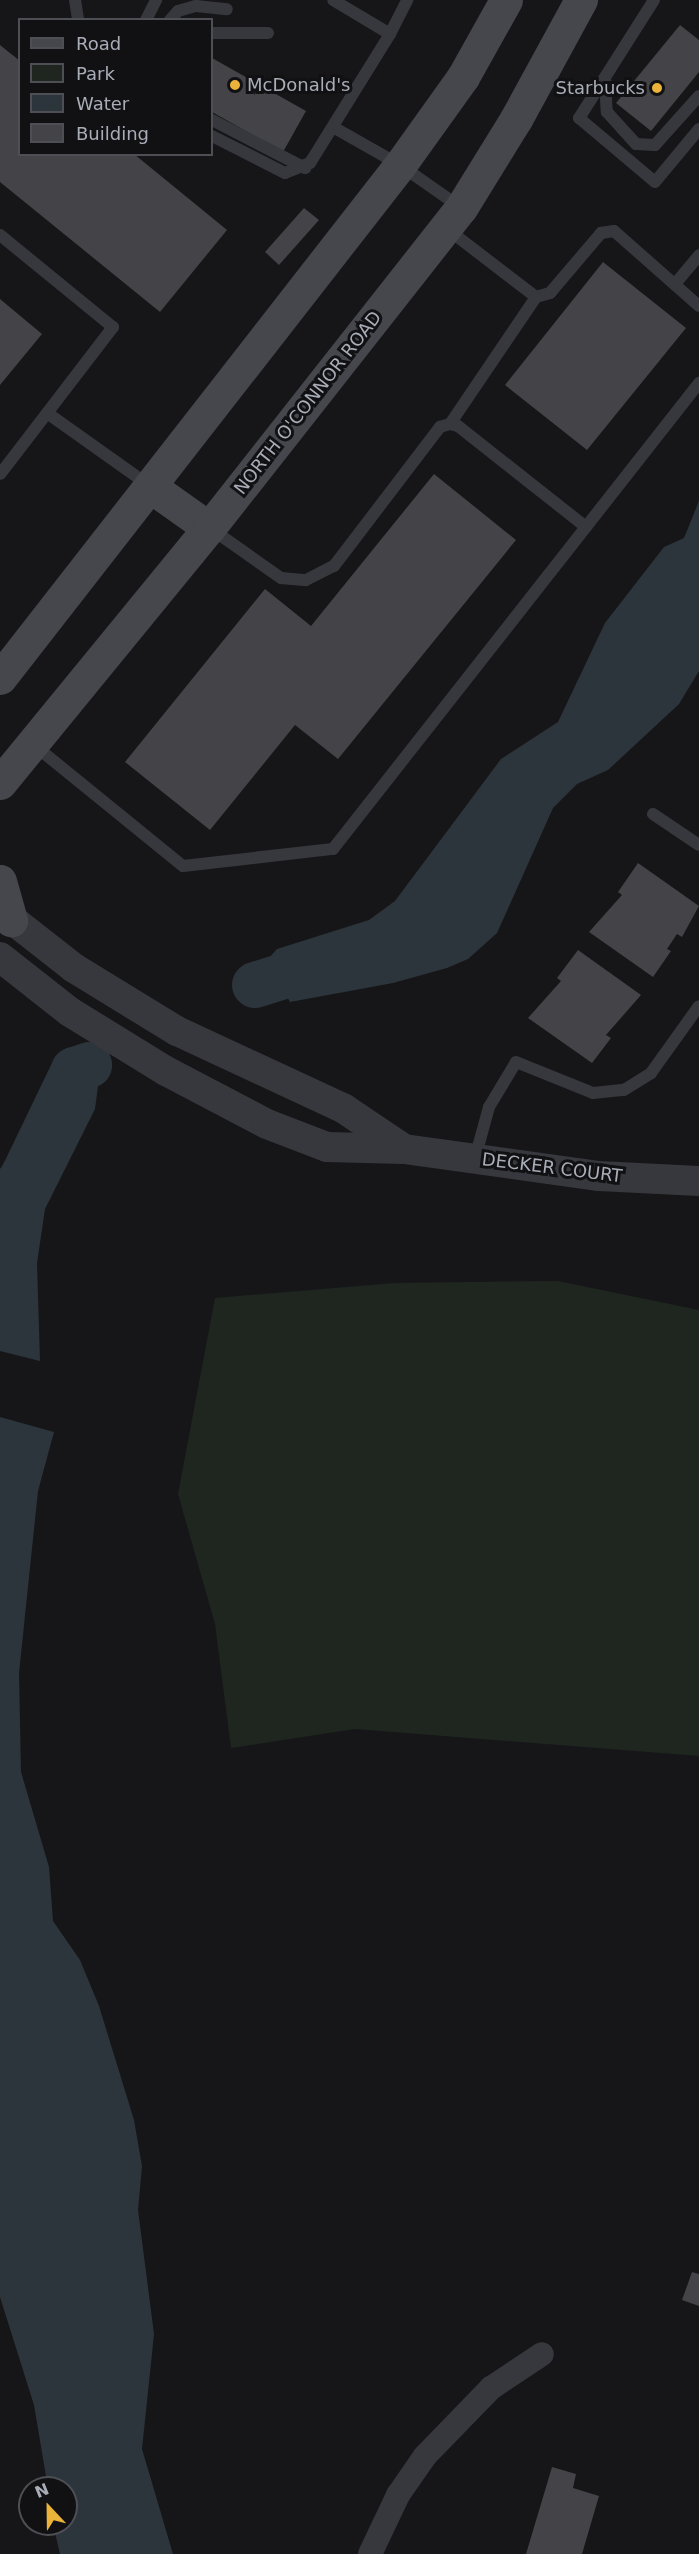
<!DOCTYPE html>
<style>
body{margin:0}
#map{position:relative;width:699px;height:2554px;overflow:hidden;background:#161618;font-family:"DejaVu Sans",sans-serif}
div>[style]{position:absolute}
.green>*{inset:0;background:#1e261f}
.water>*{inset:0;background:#2d353c}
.river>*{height:46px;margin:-23px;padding:0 23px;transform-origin:23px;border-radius:23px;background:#2d353c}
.building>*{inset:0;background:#434348}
.service>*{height:12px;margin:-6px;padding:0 6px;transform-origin:6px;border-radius:6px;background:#37383d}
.minor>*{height:24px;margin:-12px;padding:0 12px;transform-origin:12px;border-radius:12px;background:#37383d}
.tertiary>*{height:30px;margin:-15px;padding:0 15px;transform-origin:15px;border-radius:15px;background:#37383d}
.secondary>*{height:33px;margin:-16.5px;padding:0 16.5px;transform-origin:16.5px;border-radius:16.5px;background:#45474d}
.dots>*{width:16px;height:16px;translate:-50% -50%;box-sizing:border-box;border:3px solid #111113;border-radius:50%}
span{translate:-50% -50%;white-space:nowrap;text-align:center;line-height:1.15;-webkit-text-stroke:6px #111113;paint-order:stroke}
.poi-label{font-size:18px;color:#a9adb8}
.left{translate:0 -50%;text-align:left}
.right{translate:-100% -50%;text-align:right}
.street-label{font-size:18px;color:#a9adb8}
.legend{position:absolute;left:18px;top:18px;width:195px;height:138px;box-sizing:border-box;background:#111113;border:2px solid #4e4f55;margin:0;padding:8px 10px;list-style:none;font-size:18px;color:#a9adb8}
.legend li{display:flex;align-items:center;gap:12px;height:30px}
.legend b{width:30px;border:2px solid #4e4f55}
.north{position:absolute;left:18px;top:2476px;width:60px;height:60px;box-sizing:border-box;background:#111113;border:2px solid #4e4f55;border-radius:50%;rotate:338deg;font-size:16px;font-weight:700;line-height:24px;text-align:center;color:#a9adb8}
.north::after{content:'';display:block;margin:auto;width:21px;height:27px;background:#ecb33b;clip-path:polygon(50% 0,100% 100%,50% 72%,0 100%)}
</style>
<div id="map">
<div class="green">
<div style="clip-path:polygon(558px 1281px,699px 1310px,699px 1756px,355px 1729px,231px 1748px,215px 1624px,178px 1494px,215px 1298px,395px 1283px)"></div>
</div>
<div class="water">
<div style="clip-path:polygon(699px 501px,699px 671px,679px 704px,608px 770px,577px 784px,553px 808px,497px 933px,468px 959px,447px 968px,393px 983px,290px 1002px,267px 960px,277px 949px,369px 920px,395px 901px,501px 759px,558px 722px,605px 623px,664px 547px,684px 538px)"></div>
<div style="clip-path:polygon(74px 1070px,98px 1086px,95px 1109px,45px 1209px,37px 1263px,40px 1361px,0 1351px,0 1169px,61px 1077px)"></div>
<div style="clip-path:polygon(0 1417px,54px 1432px,38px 1491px,19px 1673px,21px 1772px,49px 1867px,53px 1921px,80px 1960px,99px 2006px,134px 2120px,142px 2166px,138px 2210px,154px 2334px,142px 2449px,173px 2554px,60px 2554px,53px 2524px,66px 2524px,66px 2488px,48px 2488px,34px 2405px,0 2297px)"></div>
</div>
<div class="river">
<div style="left:255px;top:985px;width:86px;rotate:-17.6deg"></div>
<div style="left:0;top:1224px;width:171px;rotate:-64.3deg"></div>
<div style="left:74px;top:1070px;width:16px;rotate:-18deg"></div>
</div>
<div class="building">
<div style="clip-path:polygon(680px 25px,699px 40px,699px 72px,651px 131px,616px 103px)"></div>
<div style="clip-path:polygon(0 45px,20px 61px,20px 154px,134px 154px,227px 230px,160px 312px,0 182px)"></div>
<div style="clip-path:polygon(212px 58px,306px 111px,283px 152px,212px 112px)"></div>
<div style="clip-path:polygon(304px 208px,319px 220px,279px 265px,265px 252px)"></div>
<div style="clip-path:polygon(603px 262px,686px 328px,587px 450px,505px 385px)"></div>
<div style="clip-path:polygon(0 299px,42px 334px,0 385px)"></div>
<div style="clip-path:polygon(434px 474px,516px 540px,338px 759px,295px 725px,210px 830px,125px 762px,265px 589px,311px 626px)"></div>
<div style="clip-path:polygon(638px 863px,699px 906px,682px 937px,677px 934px,667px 949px,671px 951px,653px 977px,589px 932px,622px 895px,618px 892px)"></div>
<div style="clip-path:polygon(578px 950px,641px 995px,606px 1035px,611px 1038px,592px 1063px,528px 1018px,561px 981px,557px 978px)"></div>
<div style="clip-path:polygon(692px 2272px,699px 2274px,699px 2306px,682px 2300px)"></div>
<div style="clip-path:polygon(552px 2467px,576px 2474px,573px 2488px,599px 2496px,582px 2554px,526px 2554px)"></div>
</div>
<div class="service">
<div style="left:75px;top:0;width:20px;rotate:81deg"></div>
<div style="left:654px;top:0;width:140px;rotate:122.4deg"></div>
<div style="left:579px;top:118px;width:99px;rotate:40.1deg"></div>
<div style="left:655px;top:182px;width:69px;rotate:-50.3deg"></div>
<div style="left:146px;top:20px;width:22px;rotate:-63deg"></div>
<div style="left:170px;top:20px;width:12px;rotate:-48deg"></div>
<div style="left:178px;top:11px;width:19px;rotate:-16deg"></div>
<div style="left:196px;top:6px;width:31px;rotate:6deg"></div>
<div style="left:212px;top:33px;width:56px"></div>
<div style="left:390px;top:34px;width:38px;rotate:-63deg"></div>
<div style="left:605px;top:79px;width:33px;rotate:87deg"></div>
<div style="left:607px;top:112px;width:43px;rotate:47.8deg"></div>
<div style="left:636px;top:144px;width:19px;rotate:3deg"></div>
<div style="left:655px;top:145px;width:66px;rotate:-48.1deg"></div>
<div style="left:212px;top:120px;width:105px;rotate:27.3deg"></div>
<div style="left:333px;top:127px;width:77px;rotate:29.6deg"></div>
<div style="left:400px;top:165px;width:73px;rotate:35deg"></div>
<div style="left:212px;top:136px;width:82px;rotate:26.9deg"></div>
<div style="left:285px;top:173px;width:27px;rotate:-22deg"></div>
<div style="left:310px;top:163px;width:152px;rotate:-58.2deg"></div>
<div style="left:390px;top:34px;width:66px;rotate:-149.2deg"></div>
<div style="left:446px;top:228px;width:113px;rotate:37.5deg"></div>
<div style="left:536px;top:297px;width:15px;rotate:-16deg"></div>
<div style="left:550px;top:293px;width:79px;rotate:-49.6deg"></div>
<div style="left:601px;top:233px;width:13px;rotate:-9deg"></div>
<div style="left:614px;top:231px;width:113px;rotate:41.4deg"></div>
<div style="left:0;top:235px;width:146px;rotate:39.2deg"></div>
<div style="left:113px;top:327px;width:185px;rotate:127.5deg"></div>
<div style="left:675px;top:284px;width:38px;rotate:-50deg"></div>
<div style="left:50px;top:415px;width:123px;rotate:35.4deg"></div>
<div style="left:450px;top:424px;width:153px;rotate:-55.9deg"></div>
<div style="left:210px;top:528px;width:87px;rotate:35.2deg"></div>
<div style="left:281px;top:578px;width:25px;rotate:5deg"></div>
<div style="left:306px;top:580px;width:31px;rotate:-27deg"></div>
<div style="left:334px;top:566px;width:175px;rotate:-52.7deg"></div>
<div style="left:440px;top:427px;width:10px;rotate:-17deg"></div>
<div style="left:450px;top:424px;width:8px;rotate:14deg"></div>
<div style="left:458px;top:426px;width:163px;rotate:38.3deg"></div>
<div style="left:34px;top:745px;width:192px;rotate:39.1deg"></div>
<div style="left:183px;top:866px;width:151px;rotate:-6.5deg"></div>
<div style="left:333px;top:849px;width:593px;rotate:-51.85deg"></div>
<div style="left:653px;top:814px;width:55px;rotate:34deg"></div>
<div style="left:475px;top:1158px;width:53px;rotate:-74.6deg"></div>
<div style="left:489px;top:1107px;width:52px;rotate:-59deg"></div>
<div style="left:516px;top:1062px;width:83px;rotate:21.9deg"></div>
<div style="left:593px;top:1093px;width:31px;rotate:-6deg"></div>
<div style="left:624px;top:1090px;width:32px;rotate:-32deg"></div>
<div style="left:651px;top:1073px;width:82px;rotate:-54.4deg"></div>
</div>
<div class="minor">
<div style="left:370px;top:2554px;width:65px;rotate:-64.6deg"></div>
<div style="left:398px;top:2495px;width:47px;rotate:-55.3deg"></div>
<div style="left:425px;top:2456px;width:95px;rotate:-45.9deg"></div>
<div style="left:491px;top:2388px;width:61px;rotate:-33.7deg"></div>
</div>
<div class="tertiary">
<div style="left:0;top:910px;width:94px;rotate:38.1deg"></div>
<div style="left:74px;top:968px;width:121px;rotate:31.5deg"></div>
<div style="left:177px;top:1031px;width:183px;rotate:24.9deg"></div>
<div style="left:343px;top:1108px;width:73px;rotate:33.9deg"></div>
<div style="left:0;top:957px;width:89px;rotate:38.2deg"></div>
<div style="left:70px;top:1012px;width:113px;rotate:31.6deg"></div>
<div style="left:166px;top:1071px;width:114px;rotate:27.7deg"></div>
<div style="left:267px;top:1124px;width:64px;rotate:21deg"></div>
<div style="left:327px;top:1147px;width:77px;rotate:1.5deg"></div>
<div style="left:404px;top:1149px;width:197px;rotate:7.9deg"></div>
<div style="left:599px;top:1176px;width:100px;rotate:2.9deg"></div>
</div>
<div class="secondary">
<div style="left:151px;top:487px;width:71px;rotate:35.3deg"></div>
<div style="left:0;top:678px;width:651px;rotate:-52.06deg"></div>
<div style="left:400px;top:165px;width:108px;rotate:-54.4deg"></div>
<div style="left:463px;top:77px;width:88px;rotate:-60.8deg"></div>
<div style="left:0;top:783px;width:330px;rotate:-50.7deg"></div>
<div style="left:209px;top:528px;width:407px;rotate:-51.8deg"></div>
<div style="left:461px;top:208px;width:105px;rotate:-58.3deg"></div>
<div style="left:516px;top:119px;width:136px;rotate:-61.4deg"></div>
<div style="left:0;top:881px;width:41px;rotate:74.2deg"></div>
</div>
<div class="dots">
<div style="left:235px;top:85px;background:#ecb33b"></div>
<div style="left:657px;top:88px;background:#ecb33b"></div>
</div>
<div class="poi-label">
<span class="left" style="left:247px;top:85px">McDonald's</span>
<span class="right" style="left:645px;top:88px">Starbucks</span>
</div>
<div class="street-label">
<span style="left:308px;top:403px;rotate:-52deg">NORTH O'CONNOR ROAD</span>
<span style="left:552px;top:1168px;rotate:7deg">DECKER COURT</span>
</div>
<ul class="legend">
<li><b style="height:8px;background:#45474d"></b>Road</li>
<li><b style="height:16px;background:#1e261f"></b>Park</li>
<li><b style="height:16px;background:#2d353c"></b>Water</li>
<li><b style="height:16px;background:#434348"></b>Building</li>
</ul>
<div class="north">N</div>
</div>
